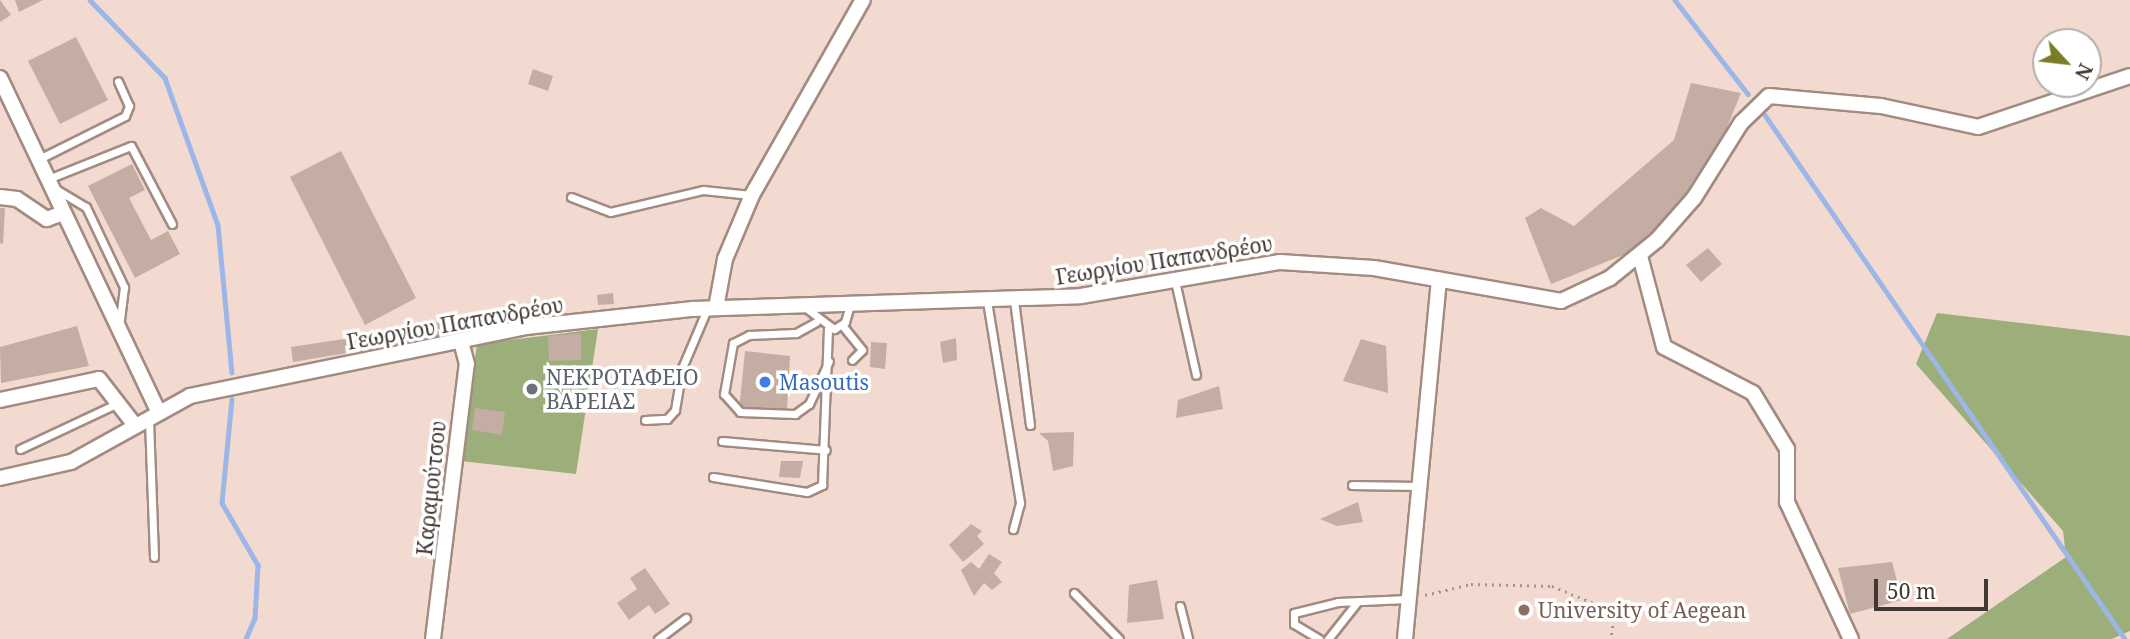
<!DOCTYPE html>
<meta charset="utf-8">
<style>
body{margin:0}
#map{position:relative;width:2130px;height:639px;overflow:hidden;background:#f3dad0;font-family:"Noto Serif",serif}
div>[style]{position:absolute}
.forest>*{inset:0;background:#9cae79}
.stream>*{height:4.5px;margin:-2.25px;padding:0 2.25px;transform-origin:2.25px;border-radius:2.25px;background:#9cb7e7}
.building>*{inset:0;background:#c4ada2}
.path>*{height:2.5px;margin-top:-1.25px;transform-origin:0;background:repeating-linear-gradient(90deg,#a5938c 0 2px,transparent 0 7px)}
.roads{filter:drop-shadow(2px 0 #a28b81) drop-shadow(-2px 0 #a28b81) drop-shadow(0 2px #a28b81) drop-shadow(0 -2px #a28b81)}
.lane>*{height:7px;margin:-3.5px;padding:0 3.5px;transform-origin:3.5px;border-radius:3.5px;background:#fff}
.street>*{height:14px;margin:-7px;padding:0 7px;transform-origin:7px;border-radius:7px;background:#fff}
.dots>*{width:19px;height:19px;translate:-50% -50%;box-sizing:border-box;border:4px solid #fff;border-radius:50%}
span{translate:-50% -50%;white-space:nowrap;text-align:center;line-height:1.15;-webkit-text-stroke:7px #fff;paint-order:stroke}
.street-label{font-size:21px;color:#413733}
.worship-label{font-size:21px;color:#5b616d}
.left{translate:0 -50%;text-align:left}
.shop-label{font-size:21px;color:#366cbe}
.education-label{font-size:21px;color:#785e54}
.north{position:absolute;left:2032px;top:28px;width:70px;height:70px;box-sizing:border-box;background:#fff;border:2px solid #b3afad;border-radius:50%;rotate:117deg;font-size:19px;font-weight:700;line-height:28px;text-align:center;color:#413733}
.north::after{content:'';display:block;margin:auto;width:24px;height:32px;background:#7b7c24;clip-path:polygon(50% 0,100% 100%,50% 72%,0 100%)}
.scale{position:absolute;left:1874px;top:579px;width:114px;height:32px;box-sizing:border-box;border:4px solid #413733;border-top:0;padding-left:9px;font-size:21px;line-height:24px;white-space:nowrap;color:#413733;-webkit-text-stroke:5px #fff;paint-order:stroke}
</style>
<div id="map">
<div class="forest">
<div style="clip-path:polygon(1937px 313px,2130px 336px,2130px 631px,2112px 639px,1947px 639px,2066px 557px,2063px 531px,1916px 364px)"></div>
<div style="clip-path:polygon(598px 329px,576px 474px,461px 461px,477px 344px)"></div>
</div>
<div class="stream">
<div style="left:90px;top:0;width:108px;rotate:46.1deg"></div>
<div style="left:165px;top:78px;width:156px;rotate:70.2deg"></div>
<div style="left:218px;top:225px;width:148px;rotate:84.6deg"></div>
<div style="left:1675px;top:0;width:119px;rotate:52.2deg"></div>
<div style="left:1765px;top:115px;width:636px;rotate:55.51deg"></div>
<div style="left:232px;top:399px;width:104px;rotate:95.5deg"></div>
<div style="left:222px;top:503px;width:72px;rotate:59.9deg"></div>
<div style="left:258px;top:565px;width:53px;rotate:93.2deg"></div>
<div style="left:255px;top:618px;width:23px;rotate:113deg"></div>
</div>
<div class="building">
<div style="clip-path:polygon(0 0,11px 15px,0 22px)"></div>
<div style="clip-path:polygon(15px 0,43px 0,19px 12px)"></div>
<div style="clip-path:polygon(76px 37px,108px 100px,60px 124px,28px 61px)"></div>
<div style="clip-path:polygon(533px 69px,553px 76px,548px 91px,528px 84px)"></div>
<div style="clip-path:polygon(1691px 83px,1741px 93px,1711px 167px,1648px 245px,1551px 284px,1525px 218px,1541px 208px,1574px 226px,1674px 140px)"></div>
<div style="clip-path:polygon(341px 151px,416px 298px,365px 325px,290px 177px)"></div>
<div style="clip-path:polygon(132px 164px,145px 190px,129px 198px,151px 240px,168px 231px,180px 254px,135px 278px,88px 186px)"></div>
<div style="clip-path:polygon(0 208px,5px 208px,3px 244px,0 243px)"></div>
<div style="clip-path:polygon(1708px 248px,1722px 264px,1701px 282px,1686px 265px)"></div>
<div style="clip-path:polygon(613px 293px,614px 304px,598px 305px,597px 295px)"></div>
<div style="clip-path:polygon(466px 317px,469px 332px,373px 348px,370px 332px)"></div>
<div style="clip-path:polygon(77px 326px,89px 366px,1px 383px,0 347px)"></div>
<div style="clip-path:polygon(581px 333px,581px 360px,549px 361px,548px 336px)"></div>
<div style="clip-path:polygon(357px 337px,359px 351px,293px 362px,291px 347px)"></div>
<div style="clip-path:polygon(956px 338px,957px 360px,943px 363px,940px 342px)"></div>
<div style="clip-path:polygon(1361px 339px,1386px 346px,1388px 393px,1343px 381px)"></div>
<div style="clip-path:polygon(871px 342px,887px 343px,885px 369px,870px 367px)"></div>
<div style="clip-path:polygon(745px 351px,790px 356px,787px 409px,739px 410px)"></div>
<div style="clip-path:polygon(1219px 386px,1223px 409px,1176px 418px,1178px 400px)"></div>
<div style="clip-path:polygon(475px 408px,505px 412px,502px 435px,472px 430px)"></div>
<div style="clip-path:polygon(1074px 432px,1073px 466px,1053px 471px,1048px 441px,1039px 433px)"></div>
<div style="clip-path:polygon(781px 461px,803px 461px,800px 478px,779px 477px)"></div>
<div style="clip-path:polygon(1358px 502px,1363px 522px,1337px 526px,1320px 519px)"></div>
<div style="clip-path:polygon(971px 524px,982px 531px,977px 536px,984px 544px,963px 562px,949px 545px)"></div>
<div style="clip-path:polygon(989px 554px,1002px 562px,994px 573px,1002px 582px,992px 590px,984px 583px,974px 596px,961px 570px,971px 562px,979px 569px)"></div>
<div style="clip-path:polygon(1892px 562px,1902px 600px,1850px 614px,1838px 568px)"></div>
<div style="clip-path:polygon(645px 568px,670px 604px,655px 614px,649px 605px,629px 620px,617px 603px,637px 589px,630px 578px)"></div>
<div style="clip-path:polygon(1157px 580px,1164px 619px,1127px 623px,1129px 585px)"></div>
</div>
<div class="path">
<div style="left:1425px;top:595px;width:47px;rotate:-13.4deg"></div>
<div style="left:1471px;top:584px;width:81px;rotate:1.4deg"></div>
<div style="left:1552px;top:586px;width:68px;rotate:22.4deg"></div>
<div style="left:1615px;top:612px;width:27px;rotate:98deg"></div>
</div>
<div class="roads">
<div class="lane">
<div style="left:39px;top:159px;width:96px;rotate:-26.6deg"></div>
<div style="left:125px;top:116px;width:11px;rotate:-68deg"></div>
<div style="left:129px;top:106px;width:27px;rotate:-114deg"></div>
<div style="left:48px;top:179px;width:89px;rotate:-21.7deg"></div>
<div style="left:131px;top:146px;width:88px;rotate:62.3deg"></div>
<div style="left:54px;top:188px;width:37px;rotate:31deg"></div>
<div style="left:86px;top:207px;width:89px;rotate:64.6deg"></div>
<div style="left:124px;top:287px;width:39px;rotate:97deg"></div>
<div style="left:571px;top:197px;width:42px;rotate:21deg"></div>
<div style="left:610px;top:212px;width:96px;rotate:-13.3deg"></div>
<div style="left:703px;top:190px;width:48px;rotate:5.9deg"></div>
<div style="left:1175px;top:281px;width:96px;rotate:77.4deg"></div>
<div style="left:1014px;top:300px;width:126px;rotate:82.7deg"></div>
<div style="left:987px;top:301px;width:205px;rotate:80.7deg"></div>
<div style="left:1020px;top:503px;width:27px;rotate:105deg"></div>
<div style="left:802px;top:305px;width:40px;rotate:37deg"></div>
<div style="left:834px;top:329px;width:13px;rotate:-32deg"></div>
<div style="left:845px;top:322px;width:18px;rotate:-74deg"></div>
<div style="left:816px;top:322px;width:23px;rotate:151deg"></div>
<div style="left:796px;top:333px;width:47px;rotate:177.6deg"></div>
<div style="left:749px;top:335px;width:18px;rotate:153deg"></div>
<div style="left:733px;top:343px;width:52px;rotate:100deg"></div>
<div style="left:724px;top:394px;width:24px;rotate:48deg"></div>
<div style="left:740px;top:412px;width:55px;rotate:2.1deg"></div>
<div style="left:795px;top:414px;width:17px;rotate:-36deg"></div>
<div style="left:809px;top:404px;width:47px;rotate:-65.1deg"></div>
<div style="left:842px;top:325px;width:32px;rotate:51deg"></div>
<div style="left:862px;top:350px;width:14px;rotate:135deg"></div>
<div style="left:149px;top:420px;width:137px;rotate:87.9deg"></div>
<div style="left:645px;top:420px;width:22px;rotate:-3deg"></div>
<div style="left:667px;top:419px;width:12px;rotate:-48deg"></div>
<div style="left:675px;top:410px;width:43px;rotate:-80.5deg"></div>
<div style="left:682px;top:368px;width:64px;rotate:-67deg"></div>
<div style="left:722px;top:441px;width:104px;rotate:4.9deg"></div>
<div style="left:20px;top:449px;width:108px;rotate:-25.1deg"></div>
<div style="left:713px;top:477px;width:95px;rotate:9.1deg"></div>
<div style="left:807px;top:492px;width:17px;rotate:-25deg"></div>
<div style="left:822px;top:485px;width:156px;rotate:-87.8deg"></div>
<div style="left:1352px;top:485px;width:64px;rotate:0.9deg"></div>
<div style="left:1074px;top:593px;width:64px;rotate:45.6deg"></div>
<div style="left:1180px;top:606px;width:34px;rotate:76deg"></div>
<div style="left:658px;top:639px;width:35px;rotate:-37deg"></div>
<div style="left:1319px;top:639px;width:29px;rotate:-149deg"></div>
<div style="left:1294px;top:624px;width:11px;rotate:-90deg"></div>
<div style="left:1294px;top:613px;width:45px;rotate:-14deg"></div>
<div style="left:1338px;top:602px;width:70px;rotate:-2.5deg"></div>
<div style="left:1328px;top:639px;width:48px;rotate:-51.7deg"></div>
</div>
<div class="street">
<div style="left:0;top:78px;width:368px;rotate:64.6deg"></div>
<div style="left:0;top:197px;width:17px;rotate:7deg"></div>
<div style="left:17px;top:199px;width:36px;rotate:34deg"></div>
<div style="left:47px;top:219px;width:17px;rotate:-21deg"></div>
<div style="left:1640px;top:256px;width:94px;rotate:75.2deg"></div>
<div style="left:1664px;top:347px;width:100px;rotate:27.3deg"></div>
<div style="left:1753px;top:393px;width:66px;rotate:58.7deg"></div>
<div style="left:1787px;top:449px;width:53px;rotate:90deg"></div>
<div style="left:1787px;top:502px;width:151px;rotate:65deg"></div>
<div style="left:716px;top:308px;width:50px;rotate:-79.6deg"></div>
<div style="left:725px;top:259px;width:69px;rotate:-67.1deg"></div>
<div style="left:752px;top:195px;width:224px;rotate:-60.4deg"></div>
<div style="left:0;top:400px;width:101px;rotate:-12deg"></div>
<div style="left:99px;top:379px;width:57px;rotate:52.1deg"></div>
<div style="left:0;top:478px;width:73px;rotate:-12.7deg"></div>
<div style="left:71px;top:462px;width:136px;rotate:-29deg"></div>
<div style="left:190px;top:396px;width:343px;rotate:-11.6deg"></div>
<div style="left:526px;top:327px;width:168px;rotate:-6.2deg"></div>
<div style="left:693px;top:309px;width:388px;rotate:-1.9deg"></div>
<div style="left:1081px;top:296px;width:202px;rotate:-9.7deg"></div>
<div style="left:1280px;top:262px;width:94px;rotate:3.7deg"></div>
<div style="left:1374px;top:268px;width:190px;rotate:10deg"></div>
<div style="left:1561px;top:301px;width:54px;rotate:-25.1deg"></div>
<div style="left:1610px;top:278px;width:60px;rotate:-39deg"></div>
<div style="left:1657px;top:240px;width:56px;rotate:-48.6deg"></div>
<div style="left:1694px;top:198px;width:89px;rotate:-57.9deg"></div>
<div style="left:1741px;top:123px;width:39px;rotate:-44deg"></div>
<div style="left:1769px;top:96px;width:112px;rotate:5.1deg"></div>
<div style="left:1881px;top:106px;width:99px;rotate:12.2deg"></div>
<div style="left:1978px;top:127px;width:160px;rotate:-18.5deg"></div>
<div style="left:433px;top:639px;width:277px;rotate:-83deg"></div>
<div style="left:467px;top:364px;width:23px;rotate:-105deg"></div>
<div style="left:1405px;top:639px;width:361px;rotate:-84.6deg"></div>
</div>
</div>
<div class="dots">
<div style="left:765px;top:382px;background:#3f7fe0"></div>
<div style="left:532px;top:389px;background:#6b7280"></div>
<div style="left:1524px;top:610px;background:#8d6e63"></div>
</div>
<div class="street-label">
<span style="left:1164px;top:260px;rotate:-9deg">Γεωργίου Παπανδρέου</span>
<span style="left:455px;top:323px;rotate:-10deg">Γεωργίου Παπανδρέου</span>
<span style="left:431px;top:488px;rotate:-84deg">Καραμούτσου</span>
</div>
<div class="worship-label">
<span class="left" style="left:546px;top:389px">ΝΕΚΡΟΤΑΦΕΙΟ<br>ΒΑΡΕΙΑΣ</span>
</div>
<div class="shop-label">
<span class="left" style="left:779px;top:382px">Masoutis</span>
</div>
<div class="education-label">
<span class="left" style="left:1538px;top:610px">University of Aegean</span>
</div>
<div class="north">N</div>
<div class="scale">50 m</div>
</div>
